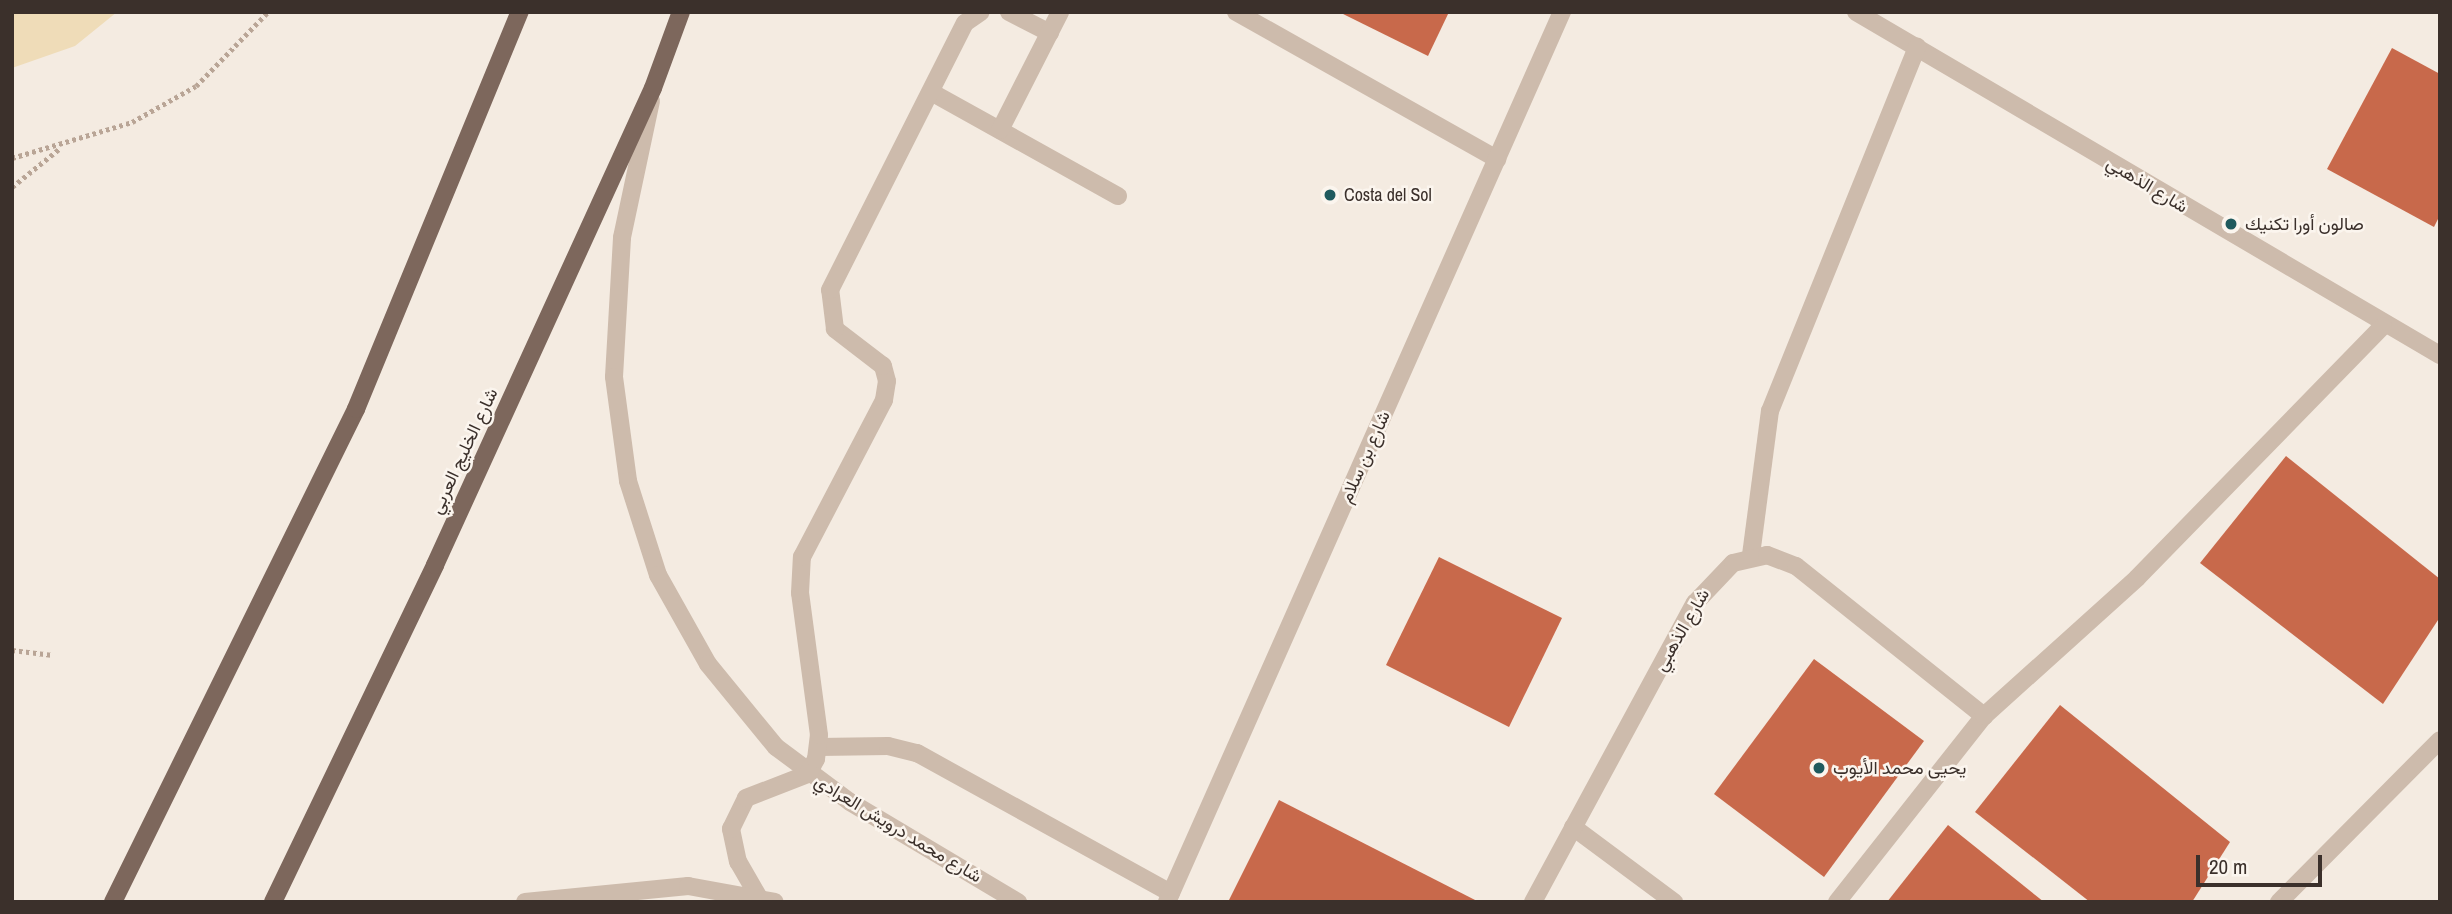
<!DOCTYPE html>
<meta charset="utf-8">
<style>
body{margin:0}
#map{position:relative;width:2452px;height:914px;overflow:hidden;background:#f4ebe1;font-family:"Archivo Narrow",Vazirmatn,sans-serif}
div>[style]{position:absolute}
.sand>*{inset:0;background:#efdcb8}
.building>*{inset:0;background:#c8694b}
.path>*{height:4.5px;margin-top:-2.25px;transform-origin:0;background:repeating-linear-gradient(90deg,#b9a596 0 3.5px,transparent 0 7px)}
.minor>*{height:18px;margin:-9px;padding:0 9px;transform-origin:9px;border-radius:9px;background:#cdbbac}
.major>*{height:18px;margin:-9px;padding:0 9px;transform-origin:9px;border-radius:9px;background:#7d675c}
.dots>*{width:19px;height:19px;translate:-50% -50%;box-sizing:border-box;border:4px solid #fbf5ee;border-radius:50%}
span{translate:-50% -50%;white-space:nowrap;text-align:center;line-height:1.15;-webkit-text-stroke:5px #fbf5ee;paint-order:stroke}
.street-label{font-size:18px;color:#3b302b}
.poi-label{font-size:18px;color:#3b302b}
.left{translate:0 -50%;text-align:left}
.frame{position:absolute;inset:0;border:14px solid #3b302b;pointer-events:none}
.scale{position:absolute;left:2196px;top:855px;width:126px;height:32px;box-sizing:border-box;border:4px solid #3b302b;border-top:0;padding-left:9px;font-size:21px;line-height:24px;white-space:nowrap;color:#3b302b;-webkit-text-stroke:5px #fbf5ee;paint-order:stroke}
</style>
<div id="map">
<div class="sand">
<div style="clip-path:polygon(12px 12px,117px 12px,75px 46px,12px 68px)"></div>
</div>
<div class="building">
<div style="clip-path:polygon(1339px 12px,1449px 12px,1428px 56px)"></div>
<div style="clip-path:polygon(2392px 48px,2440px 74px,2440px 215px,2434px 227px,2327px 169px)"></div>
<div style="clip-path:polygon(2286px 456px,2440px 579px,2440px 617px,2383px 704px,2200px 563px)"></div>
<div style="clip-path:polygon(1439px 557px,1562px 618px,1509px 727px,1386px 665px)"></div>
<div style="clip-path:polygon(1814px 659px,1924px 741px,1824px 877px,1714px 794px)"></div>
<div style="clip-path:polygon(2060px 705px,2230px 842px,2192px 902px,2090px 902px,1975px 812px)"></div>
<div style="clip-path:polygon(1279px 800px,1479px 902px,1228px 902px)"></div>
<div style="clip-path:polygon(1948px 825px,2044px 902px,1887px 902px)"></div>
</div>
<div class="path">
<div style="left:12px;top:158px;width:125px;rotate:-16.7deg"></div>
<div style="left:132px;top:122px;width:73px;rotate:-29.4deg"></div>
<div style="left:196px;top:86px;width:103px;rotate:-45.8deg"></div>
<div style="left:12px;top:187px;width:60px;rotate:-39deg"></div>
<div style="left:12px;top:650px;width:41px;rotate:7deg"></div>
</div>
<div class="minor">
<div style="left:1009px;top:12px;width:46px;rotate:27.1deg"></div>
<div style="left:1236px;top:12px;width:300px;rotate:29.4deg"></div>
<div style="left:1856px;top:12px;width:677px;rotate:30.43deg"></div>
<div style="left:931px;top:92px;width:214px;rotate:29.1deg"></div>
<div style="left:651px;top:101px;width:140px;rotate:102deg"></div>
<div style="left:622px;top:238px;width:139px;rotate:93.3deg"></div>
<div style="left:614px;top:377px;width:105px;rotate:82.3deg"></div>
<div style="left:628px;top:481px;width:99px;rotate:72.3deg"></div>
<div style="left:658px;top:575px;width:102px;rotate:60.7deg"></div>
<div style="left:708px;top:664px;width:107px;rotate:50.7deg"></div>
<div style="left:776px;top:747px;width:92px;rotate:36.6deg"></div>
<div style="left:850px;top:802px;width:196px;rotate:30.8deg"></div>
<div style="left:1000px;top:130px;width:132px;rotate:-63deg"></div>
<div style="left:1751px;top:555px;width:145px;rotate:-82.5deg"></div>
<div style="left:1770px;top:411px;width:393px;rotate:-68deg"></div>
<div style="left:819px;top:747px;width:69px;rotate:-0.8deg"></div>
<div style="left:888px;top:746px;width:30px;rotate:14deg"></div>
<div style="left:917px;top:753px;width:290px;rotate:28.9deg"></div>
<div style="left:1573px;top:827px;width:126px;rotate:36.6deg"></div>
<div style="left:758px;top:896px;width:39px;rotate:-120deg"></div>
<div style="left:738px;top:862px;width:34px;rotate:-102deg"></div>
<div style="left:731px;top:829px;width:34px;rotate:-64deg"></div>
<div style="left:746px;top:798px;width:66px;rotate:-21.2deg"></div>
<div style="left:808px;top:774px;width:17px;rotate:-62deg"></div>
<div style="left:816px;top:759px;width:24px;rotate:-83deg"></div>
<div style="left:819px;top:735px;width:143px;rotate:-97.6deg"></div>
<div style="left:800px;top:593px;width:36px;rotate:-87deg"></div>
<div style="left:802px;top:557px;width:177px;rotate:-62.4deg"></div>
<div style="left:884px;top:400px;width:19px;rotate:-81deg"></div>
<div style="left:887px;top:381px;width:16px;rotate:-105deg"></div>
<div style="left:883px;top:366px;width:61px;rotate:-142.4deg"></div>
<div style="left:835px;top:329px;width:39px;rotate:-97deg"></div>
<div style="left:830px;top:290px;width:299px;rotate:-63.2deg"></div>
<div style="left:965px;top:23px;width:19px;rotate:-35deg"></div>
<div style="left:525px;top:902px;width:164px;rotate:-5.6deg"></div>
<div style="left:688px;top:886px;width:88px;rotate:10.4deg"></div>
<div style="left:1167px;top:902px;width:974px;rotate:-66.07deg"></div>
<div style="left:1533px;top:902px;width:340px;rotate:-61.6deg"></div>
<div style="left:1695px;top:603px;width:55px;rotate:-46.5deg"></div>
<div style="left:1733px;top:563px;width:35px;rotate:-13deg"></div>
<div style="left:1767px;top:555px;width:31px;rotate:21deg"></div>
<div style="left:1796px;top:566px;width:241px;rotate:38.6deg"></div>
<div style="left:1837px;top:902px;width:237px;rotate:-51.7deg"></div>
<div style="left:1984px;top:716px;width:206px;rotate:-42deg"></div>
<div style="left:2137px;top:578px;width:352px;rotate:-45.7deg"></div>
<div style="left:2279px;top:902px;width:228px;rotate:-45.2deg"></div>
</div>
<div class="major">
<div style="left:113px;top:902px;width:550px;rotate:-63.76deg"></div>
<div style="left:356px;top:409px;width:430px;rotate:-67.6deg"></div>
<div style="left:273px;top:902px;width:374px;rotate:-64.3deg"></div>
<div style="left:435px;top:565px;width:524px;rotate:-65.44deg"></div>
<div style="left:653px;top:88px;width:81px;rotate:-69.8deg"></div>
</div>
<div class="dots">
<div style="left:1330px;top:195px;background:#1f5a5e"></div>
<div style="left:2231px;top:224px;background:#1f5a5e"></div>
<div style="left:1819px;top:768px;background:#1f5a5e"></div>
</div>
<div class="street-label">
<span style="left:2147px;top:185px;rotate:31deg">شارع الذهبي</span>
<span style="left:464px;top:451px;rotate:-65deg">شارع الخليج العربي</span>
<span style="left:1365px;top:457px;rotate:-66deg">شارع بن سلام</span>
<span style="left:1682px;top:630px;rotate:-60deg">شارع الذهبي</span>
<span style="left:898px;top:829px;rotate:31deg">شارع محمد درويش العرادي</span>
</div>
<div class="poi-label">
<span class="left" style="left:1344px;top:195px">Costa del Sol</span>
<span class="left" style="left:2245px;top:224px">صالون أورا تكنيك</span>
<span class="left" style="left:1833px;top:768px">يحيى محمد الأيوب</span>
</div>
<div class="frame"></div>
<div class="scale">20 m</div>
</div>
